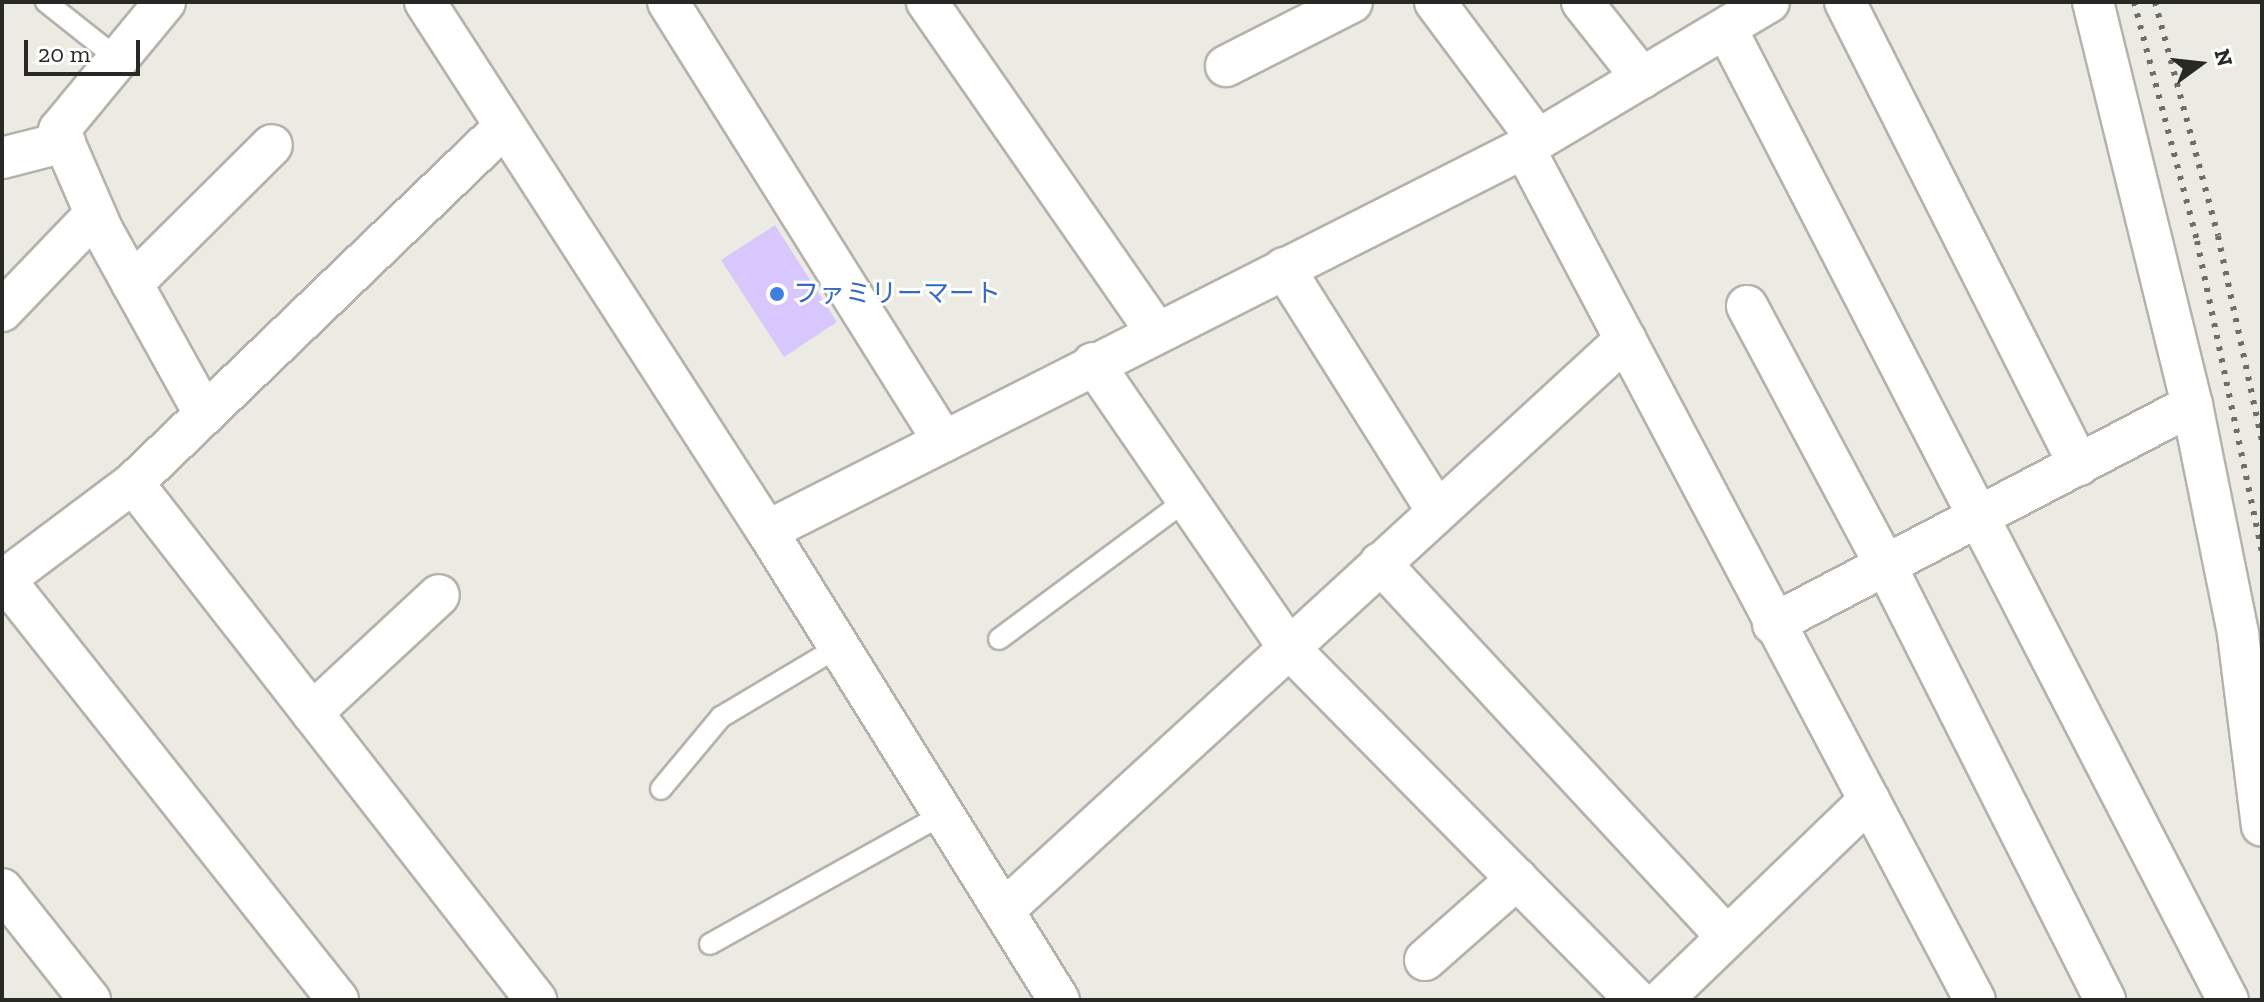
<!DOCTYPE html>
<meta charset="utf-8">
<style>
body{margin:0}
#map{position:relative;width:2264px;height:1002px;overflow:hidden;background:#ecebe3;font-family:"Zilla Slab","Noto Sans JP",serif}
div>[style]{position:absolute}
.building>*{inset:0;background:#d8c7fc}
.roads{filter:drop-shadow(2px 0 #b4b2ab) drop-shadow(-2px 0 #b4b2ab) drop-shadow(0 2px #b4b2ab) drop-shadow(0 -2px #b4b2ab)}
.service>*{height:20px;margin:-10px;padding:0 10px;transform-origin:10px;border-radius:10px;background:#fff}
.minor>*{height:40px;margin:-20px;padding:0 20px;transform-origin:20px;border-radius:20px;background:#fff}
.rail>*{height:6px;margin-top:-3px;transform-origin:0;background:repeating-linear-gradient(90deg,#6e6e69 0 4px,transparent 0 12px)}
.dots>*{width:22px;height:22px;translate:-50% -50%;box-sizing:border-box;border:4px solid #fff;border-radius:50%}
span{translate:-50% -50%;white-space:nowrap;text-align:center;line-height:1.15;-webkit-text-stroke:6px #fff;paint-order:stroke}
.shop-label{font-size:26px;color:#366cbe}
.left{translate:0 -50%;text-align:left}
.frame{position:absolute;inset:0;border:4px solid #282825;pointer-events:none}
.north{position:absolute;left:2160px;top:24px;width:80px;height:80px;-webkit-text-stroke:6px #fff;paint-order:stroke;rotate:75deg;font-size:22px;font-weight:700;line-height:32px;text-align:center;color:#282825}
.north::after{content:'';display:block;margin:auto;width:28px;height:36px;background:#282825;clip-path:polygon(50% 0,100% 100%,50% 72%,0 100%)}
.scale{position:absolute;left:24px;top:40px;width:116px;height:36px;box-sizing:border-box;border:4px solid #282825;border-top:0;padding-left:10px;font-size:24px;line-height:28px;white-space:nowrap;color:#282825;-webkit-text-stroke:6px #fff;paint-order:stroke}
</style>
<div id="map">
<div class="building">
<div style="clip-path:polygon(775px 225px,837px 322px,784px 357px,721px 260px)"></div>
</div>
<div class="roads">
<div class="service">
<div style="left:46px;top:2px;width:92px;rotate:38.4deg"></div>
<div style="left:999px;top:639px;width:233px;rotate:-36.6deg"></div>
<div style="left:661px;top:789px;width:94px;rotate:-50.2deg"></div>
<div style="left:721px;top:717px;width:139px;rotate:-30.8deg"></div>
<div style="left:710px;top:944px;width:268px;rotate:-29.1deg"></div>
</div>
<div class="minor">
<div style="left:165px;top:2px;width:166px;rotate:129.6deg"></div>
<div style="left:59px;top:130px;width:110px;rotate:66.5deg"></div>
<div style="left:103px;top:231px;width:210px;rotate:61deg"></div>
<div style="left:425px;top:2px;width:630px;rotate:57.12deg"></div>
<div style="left:767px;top:531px;width:552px;rotate:58.09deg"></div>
<div style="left:668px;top:2px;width:519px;rotate:57.9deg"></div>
<div style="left:927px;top:2px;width:402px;rotate:55.2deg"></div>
<div style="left:1435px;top:2px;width:172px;rotate:53.3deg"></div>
<div style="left:1582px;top:2px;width:97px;rotate:51.7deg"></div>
<div style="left:1845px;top:2px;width:519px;rotate:63.19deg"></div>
<div style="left:2093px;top:2px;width:415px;rotate:76.2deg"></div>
<div style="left:2192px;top:405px;width:234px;rotate:78.6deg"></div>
<div style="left:2238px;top:634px;width:193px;rotate:82.9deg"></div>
<div style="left:1726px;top:28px;width:1094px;rotate:62.69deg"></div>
<div style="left:1226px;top:66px;width:141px;rotate:-26.9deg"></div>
<div style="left:1524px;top:148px;width:964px;rotate:62.11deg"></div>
<div style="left:2px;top:158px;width:65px;rotate:-14.3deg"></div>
<div style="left:1284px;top:268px;width:287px;rotate:57.8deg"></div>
<div style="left:132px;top:284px;width:197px;rotate:-44.8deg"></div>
<div style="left:1747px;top:306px;width:295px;rotate:61.9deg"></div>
<div style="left:1886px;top:566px;width:486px;rotate:63.2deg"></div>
<div style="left:2px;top:311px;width:134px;rotate:-46.2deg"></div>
<div style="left:1093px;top:363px;width:345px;rotate:55.5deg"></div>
<div style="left:1288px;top:647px;width:496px;rotate:45.4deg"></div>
<div style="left:133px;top:483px;width:514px;rotate:-43.82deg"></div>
<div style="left:767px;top:531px;width:848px;rotate:-26.84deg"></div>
<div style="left:1524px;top:148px;width:285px;rotate:-30.8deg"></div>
<div style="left:1380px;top:563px;width:510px;rotate:47.14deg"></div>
<div style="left:2px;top:576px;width:541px;rotate:51.6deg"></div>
<div style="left:5px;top:579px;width:160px;rotate:-36.9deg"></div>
<div style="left:133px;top:483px;width:656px;rotate:52.06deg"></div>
<div style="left:1773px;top:624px;width:473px;rotate:-27.6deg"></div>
<div style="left:312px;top:713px;width:173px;rotate:-42.9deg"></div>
<div style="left:2px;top:889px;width:142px;rotate:51.6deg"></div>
<div style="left:1004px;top:910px;width:844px;rotate:-42.55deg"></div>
<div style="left:1425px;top:960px;width:123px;rotate:-41.4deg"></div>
<div style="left:1662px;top:1000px;width:288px;rotate:-44deg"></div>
</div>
</div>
<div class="rail">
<div style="left:2134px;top:2px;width:247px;rotate:75.2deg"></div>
<div style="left:2197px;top:241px;width:317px;rotate:78.2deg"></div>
<div style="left:2155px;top:2px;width:242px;rotate:74.9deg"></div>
<div style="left:2218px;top:236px;width:211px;rotate:77.9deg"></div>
</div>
<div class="dots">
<div style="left:777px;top:294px;background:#3f7fe0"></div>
</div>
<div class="shop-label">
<span class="left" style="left:793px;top:294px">ファミリーマート</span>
</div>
<div class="frame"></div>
<div class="north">N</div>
<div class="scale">20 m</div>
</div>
